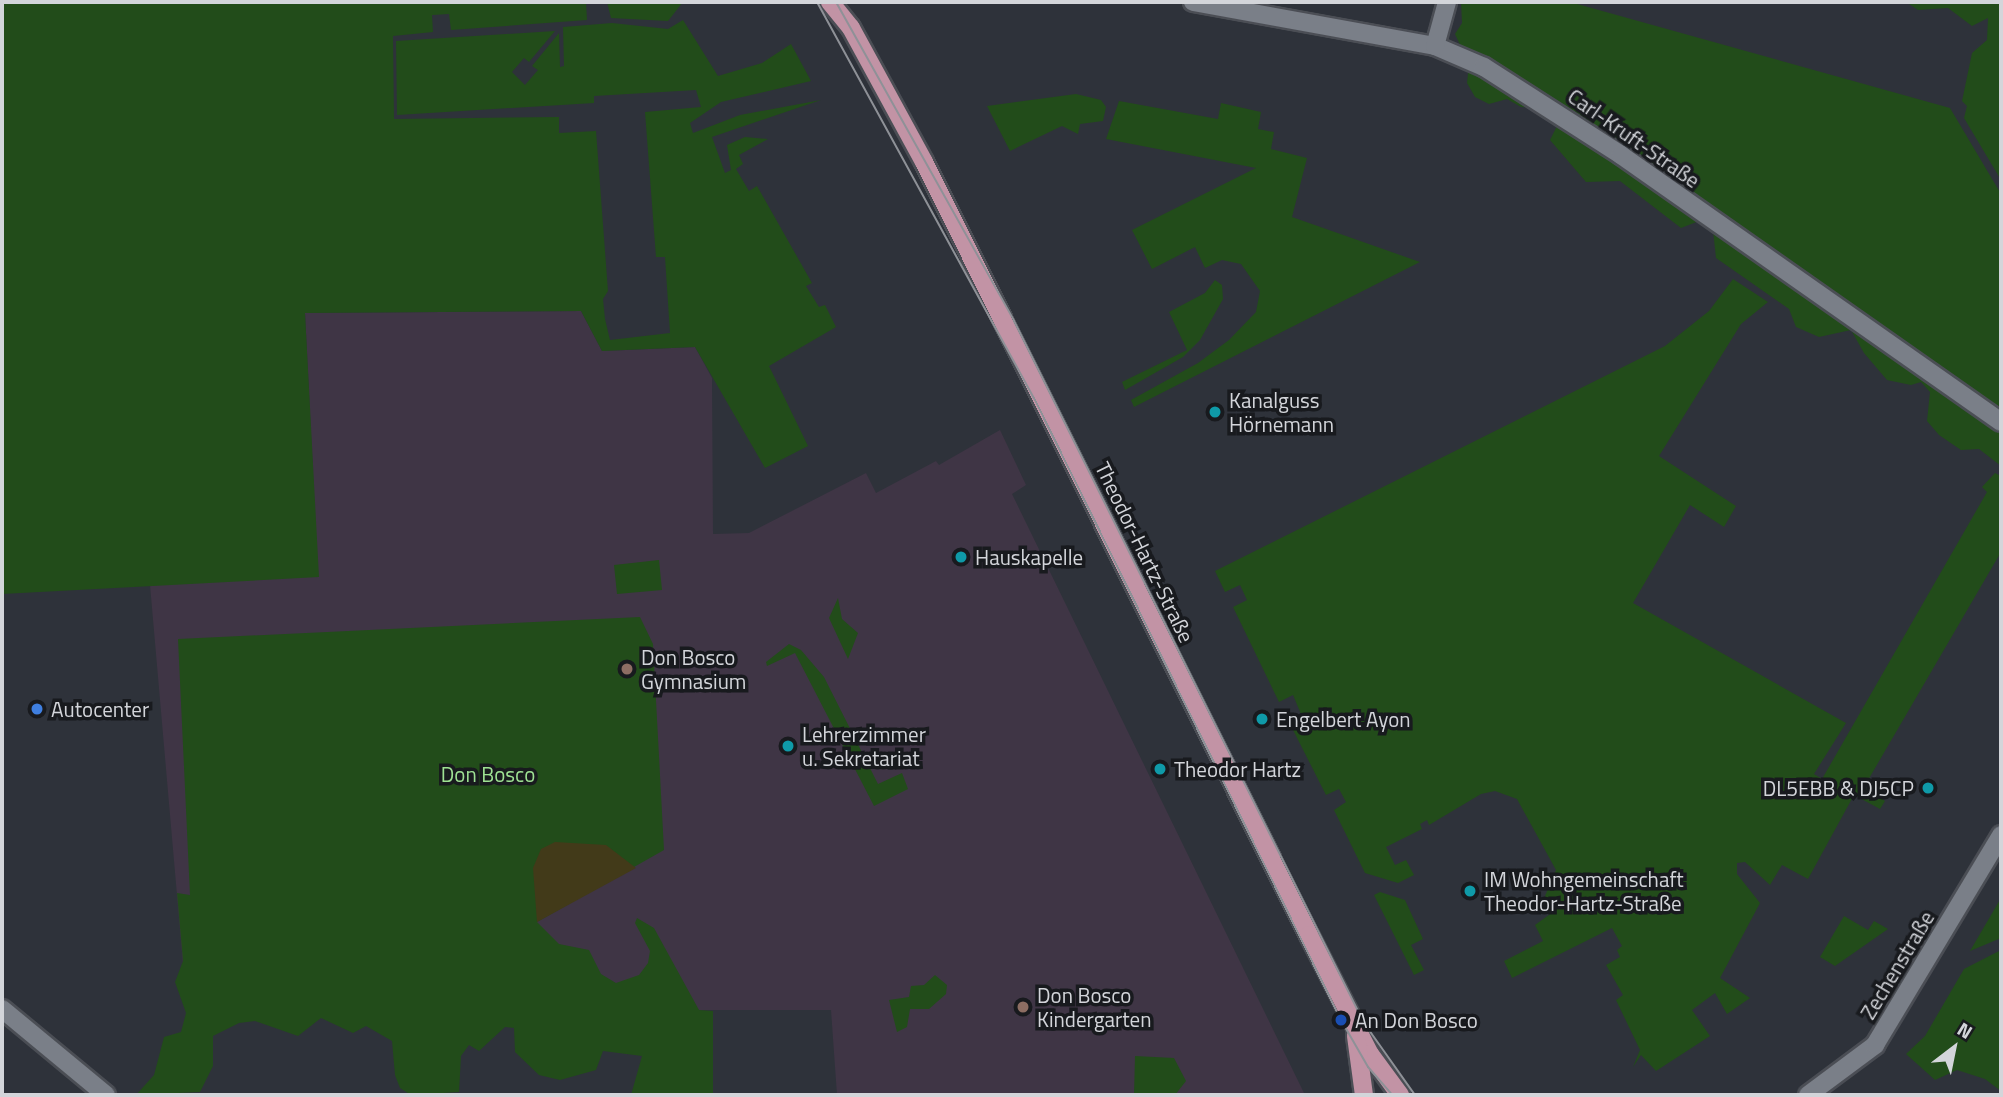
<!DOCTYPE html>
<meta charset="utf-8">
<style>
body{margin:0}
#map{position:relative;width:2003px;height:1097px;overflow:hidden;background:#2e323a;font-family:"Titillium Web",sans-serif}
div>[style]{position:absolute}
.education>*{inset:0;background:#3f3545}
.green>*{inset:0;background:#224c1a}
.sand>*{inset:0;background:#423a19}
.roads{filter:drop-shadow(2px 0 #4b4e55) drop-shadow(-2px 0 #4b4e55) drop-shadow(0 2px #4b4e55) drop-shadow(0 -2px #4b4e55)}
.minor>*{height:18px;margin:-9px;padding:0 9px;transform-origin:9px;border-radius:9px;background:#7a7f88}
.major>*{height:18px;margin:-9px;padding:0 9px;transform-origin:9px;border-radius:9px;background:#c293a5}
.tram>*{height:2px;margin:-1px;padding:0 1px;transform-origin:1px;border-radius:1px;background:#8e9197}
.dots>*{width:19px;height:19px;translate:-50% -50%;box-sizing:border-box;border:4px solid #181a1e;border-radius:50%}
span{translate:-50% -50%;white-space:nowrap;text-align:center;line-height:1.15;-webkit-text-stroke:7px #181a1e;paint-order:stroke}
.street-label{font-size:21px;color:#d3d5da}
.poi-label{font-size:21px;color:#d3d5da}
.left{translate:0 -50%;text-align:left}
.right{translate:-100% -50%;text-align:right}
.park-label{font-size:21px;color:#9ee193}
.frame{position:absolute;inset:0;border:4px solid #d3d5da;pointer-events:none}
.north{position:absolute;left:1919px;top:1013px;width:70px;height:70px;-webkit-text-stroke:5px #181a1e;paint-order:stroke;rotate:32deg;font-size:19px;font-weight:700;line-height:28px;text-align:center;color:#d3d5da}
.north::after{content:'';display:block;margin:auto;width:24px;height:32px;background:#d3d5da;clip-path:polygon(50% 0,100% 100%,50% 72%,0 100%)}
</style>
<div id="map">
<div class="education">
<div style="clip-path:polygon(581px 311px,602px 351px,695px 347px,712px 378px,713px 534px,749px 533px,866px 473px,876px 493px,936px 461px,939px 465px,1000px 430px,1026px 485px,1012px 494px,1305px 1095px,837px 1095px,831px 1010px,187px 1010px,150px 585px,318px 576px,305px 313px)"></div>
</div>
<div class="green">
<div style="clip-path:polygon(2px 2px,586px 2px,587px 20px,451px 30px,449px 14px,432px 15px,433px 32px,393px 36px,394px 119px,559px 117px,559px 133px,596px 131px,608px 291px,603px 299px,605px 319px,610px 340px,670px 333px,665px 257px,656px 257px,645px 112px,701px 107px,696px 90px,594px 96px,594px 103px,397px 115px,396px 41px,555px 31px,529px 62px,524px 58px,512px 72px,525px 85px,538px 70px,532px 66px,559px 33px,560px 67px,564px 66px,563px 27px,612px 23px,668px 29px,683px 20px,718px 76px,762px 63px,791px 44px,811px 81px,721px 102px,690px 123px,693px 133px,740px 115px,821px 100px,712px 137px,725px 173px,731px 170px,727px 145px,745px 137px,768px 139px,739px 155px,743px 164px,736px 169px,749px 191px,757px 186px,812px 283px,806px 286px,819px 307px,825px 305px,836px 327px,769px 366px,808px 446px,765px 468px,695px 347px,602px 351px,581px 311px,305px 313px,319px 577px,2px 594px)"></div>
<div style="clip-path:polygon(607px 2px,683px 2px,668px 21px,611px 18px)"></div>
<div style="clip-path:polygon(1461px 2px,1570px 2px,1950px 108px,2001px 194px,2001px 466px,1979px 449px,1961px 450px,1939px 435px,1927px 421px,1930px 392px,1921px 382px,1911px 385px,1887px 380px,1864px 353px,1851px 330px,1819px 337px,1796px 327px,1789px 309px,1716px 258px,1712px 221px,1704px 219px,1681px 228px,1620px 181px,1586px 182px,1550px 140px,1558px 124px,1535px 108px,1521px 107px,1507px 99px,1489px 104px,1475px 97px,1467px 83px,1469px 64px,1455px 34px,1462px 23px)"></div>
<div style="clip-path:polygon(1906px 2px,2001px 2px,2001px 180px,1964px 118px,1967px 106px,1962px 101px,1972px 53px,1987px 40px,1988px 18px,1972px 26px,1948px 8px,1918px 10px)"></div>
<div style="clip-path:polygon(1076px 94px,1101px 100px,1106px 107px,1103px 121px,1080px 124px,1078px 134px,1062px 126px,1010px 151px,987px 106px)"></div>
<div style="clip-path:polygon(1119px 101px,1218px 119px,1221px 103px,1261px 112px,1258px 129px,1274px 132px,1271px 149px,1307px 158px,1292px 217px,1420px 262px,1134px 407px,1131px 400px,1198px 363px,1229px 340px,1256px 312px,1260px 291px,1241px 264px,1222px 260px,1205px 268px,1195px 247px,1152px 269px,1132px 230px,1256px 168px,1106px 139px)"></div>
<div style="clip-path:polygon(1733px 279px,1768px 302px,1741px 324px,1659px 456px,1736px 506px,1724px 527px,1690px 505px,1633px 603px,1846px 723px,1814px 774px,1822px 779px,1987px 492px,1982px 487px,1995px 473px,2001px 476px,2001px 552px,1864px 787px,1885px 801px,1880px 809px,1854px 795px,1808px 879px,1782px 865px,1770px 885px,1745px 862px,1737px 863px,1737px 874px,1760px 903px,1720px 978px,1750px 998px,1727px 1014px,1715px 993px,1692px 1010px,1710px 1036px,1656px 1071px,1641px 1055px,1633px 1067px,1640px 1050px,1616px 1000px,1623px 995px,1606px 965px,1620px 957px,1617px 950px,1622px 946px,1612px 928px,1512px 978px,1504px 961px,1543px 941px,1535px 925px,1553px 912px,1545px 896px,1556px 870px,1517px 799px,1495px 791px,1481px 794px,1429px 825px,1427px 820px,1420px 824px,1422px 829px,1386px 847px,1395px 865px,1406px 860px,1414px 875px,1398px 883px,1365px 873px,1334px 810px,1346px 802px,1339px 789px,1326px 795px,1291px 726px,1303px 719px,1293px 695px,1279px 702px,1233px 607px,1247px 600px,1240px 585px,1225px 592px,1215px 571px,1665px 346px,1709px 311px)"></div>
<div style="clip-path:polygon(1215px 280px,1222px 285px,1223px 299px,1200px 340px,1183px 357px,1125px 390px,1122px 382px,1187px 350px,1169px 312px,1205px 293px)"></div>
<div style="clip-path:polygon(659px 560px,662px 590px,617px 594px,614px 565px)"></div>
<div style="clip-path:polygon(838px 598px,842px 619px,858px 633px,848px 659px,829px 618px)"></div>
<div style="clip-path:polygon(640px 617px,653px 644px,664px 850px,537px 922px,559px 944px,589px 950px,601px 974px,616px 983px,639px 975px,648px 963px,650px 951px,635px 923px,637px 918px,654px 928px,699px 1010px,713px 1011px,713px 1095px,631px 1095px,642px 1056px,603px 1051px,596px 1070px,560px 1080px,539px 1075px,515px 1052px,514px 1028px,505px 1027px,479px 1051px,469px 1045px,461px 1056px,459px 1092px,411px 1095px,400px 1088px,395px 1075px,392px 1041px,366px 1026px,353px 1033px,321px 1018px,298px 1036px,255px 1021px,239px 1023px,213px 1036px,213px 1066px,200px 1092px,136px 1095px,154px 1075px,164px 1037px,181px 1032px,186px 1013px,175px 982px,183px 961px,177px 893px,190px 895px,178px 639px)"></div>
<div style="clip-path:polygon(789px 644px,801px 650px,824px 677px,878px 784px,902px 773px,908px 789px,874px 806px,795px 653px,767px 666px,766px 662px)"></div>
<div style="clip-path:polygon(1380px 892px,1405px 900px,1423px 939px,1411px 945px,1424px 970px,1414px 975px,1374px 895px)"></div>
<div style="clip-path:polygon(2001px 898px,2001px 938px,1970px 951px)"></div>
<div style="clip-path:polygon(1844px 916px,1868px 930px,1874px 921px,1888px 929px,1835px 966px,1820px 957px)"></div>
<div style="clip-path:polygon(2001px 950px,2001px 1091px,1985px 1079px,1957px 1070px,1935px 1080px,1906px 1054px,1925px 1036px,1964px 969px)"></div>
<div style="clip-path:polygon(935px 975px,947px 985px,946px 994px,929px 1009px,910px 1009px,907px 1027px,897px 1032px,889px 1000px,909px 997px,911px 986px,924px 985px)"></div>
<div style="clip-path:polygon(1135px 1056px,1174px 1058px,1186px 1081px,1175px 1095px,1134px 1095px)"></div>
</div>
<div class="sand">
<div style="clip-path:polygon(555px 842px,606px 845px,636px 868px,537px 922px,533px 868px,541px 849px)"></div>
</div>
<div class="roads">
<div class="minor">
<div style="left:1193px;top:2px;width:246px;rotate:10.3deg"></div>
<div style="left:1435px;top:46px;width:53px;rotate:23.2deg"></div>
<div style="left:1484px;top:67px;width:163px;rotate:32.7deg"></div>
<div style="left:1621px;top:155px;width:464px;rotate:35.1deg"></div>
<div style="left:1435px;top:46px;width:46px;rotate:-74.7deg"></div>
<div style="left:2px;top:1009px;width:135px;rotate:39.6deg"></div>
<div style="left:1808px;top:1095px;width:84px;rotate:-36.7deg"></div>
<div style="left:1875px;top:1045px;width:245px;rotate:-59deg"></div>
</div>
<div class="major">
<div style="left:830px;top:2px;width:33px;rotate:51deg"></div>
<div style="left:851px;top:28px;width:153px;rotate:61.4deg"></div>
<div style="left:924px;top:162px;width:864px;rotate:63.52deg"></div>
<div style="left:1309px;top:935px;width:134px;rotate:62.9deg"></div>
<div style="left:1370px;top:1054px;width:51px;rotate:53.8deg"></div>
<div style="left:1356px;top:1036px;width:60px;rotate:82.3deg"></div>
</div>
</div>
<div class="tram">
<div style="left:817px;top:2px;width:452px;rotate:61.3deg"></div>
<div style="left:1034px;top:398px;width:694px;rotate:63.73deg"></div>
<div style="left:1341px;top:1020px;width:54px;rotate:60.1deg"></div>
<div style="left:1368px;top:1067px;width:37px;rotate:49deg"></div>
<div style="left:836px;top:2px;width:365px;rotate:60.8deg"></div>
<div style="left:1014px;top:321px;width:784px;rotate:63.5deg"></div>
<div style="left:1364px;top:1023px;width:88px;rotate:54.7deg"></div>
</div>
<div class="dots">
<div style="left:1215px;top:412px;background:#0f9aa8"></div>
<div style="left:961px;top:557px;background:#0f9aa8"></div>
<div style="left:627px;top:669px;background:#8d6e63"></div>
<div style="left:37px;top:709px;background:#3f7fe0"></div>
<div style="left:1262px;top:719px;background:#0f9aa8"></div>
<div style="left:788px;top:746px;background:#0f9aa8"></div>
<div style="left:1160px;top:769px;background:#0f9aa8"></div>
<div style="left:1928px;top:788px;background:#0f9aa8"></div>
<div style="left:1470px;top:891px;background:#0f9aa8"></div>
<div style="left:1023px;top:1007px;background:#8d6e63"></div>
<div style="left:1341px;top:1020px;background:#1a4fb4"></div>
</div>
<div class="street-label">
<span style="left:1634px;top:138px;rotate:35deg">Carl-Kruft-Straße</span>
<span style="left:1145px;top:552px;rotate:64deg">Theodor-Hartz-Straße</span>
<span style="left:1897px;top:965px;rotate:-59deg">Zechenstraße</span>
</div>
<div class="poi-label">
<span class="left" style="left:1229px;top:412px">Kanalguss<br>Hörnemann</span>
<span class="left" style="left:975px;top:557px">Hauskapelle</span>
<span class="left" style="left:641px;top:669px">Don Bosco<br>Gymnasium</span>
<span class="left" style="left:51px;top:709px">Autocenter</span>
<span class="left" style="left:1276px;top:719px">Engelbert Ayon</span>
<span class="left" style="left:802px;top:746px">Lehrerzimmer<br>u. Sekretariat</span>
<span class="left" style="left:1174px;top:769px">Theodor Hartz</span>
<span class="right" style="left:1914px;top:788px">DL5EBB &amp; DJ5CP</span>
<span class="left" style="left:1484px;top:891px">IM Wohngemeinschaft<br>Theodor-Hartz-Straße</span>
<span class="left" style="left:1037px;top:1007px">Don Bosco<br>Kindergarten</span>
<span class="left" style="left:1355px;top:1020px">An Don Bosco</span>
</div>
<div class="park-label">
<span style="left:488px;top:774px">Don Bosco</span>
</div>
<div class="frame"></div>
<div class="north">N</div>
</div>
